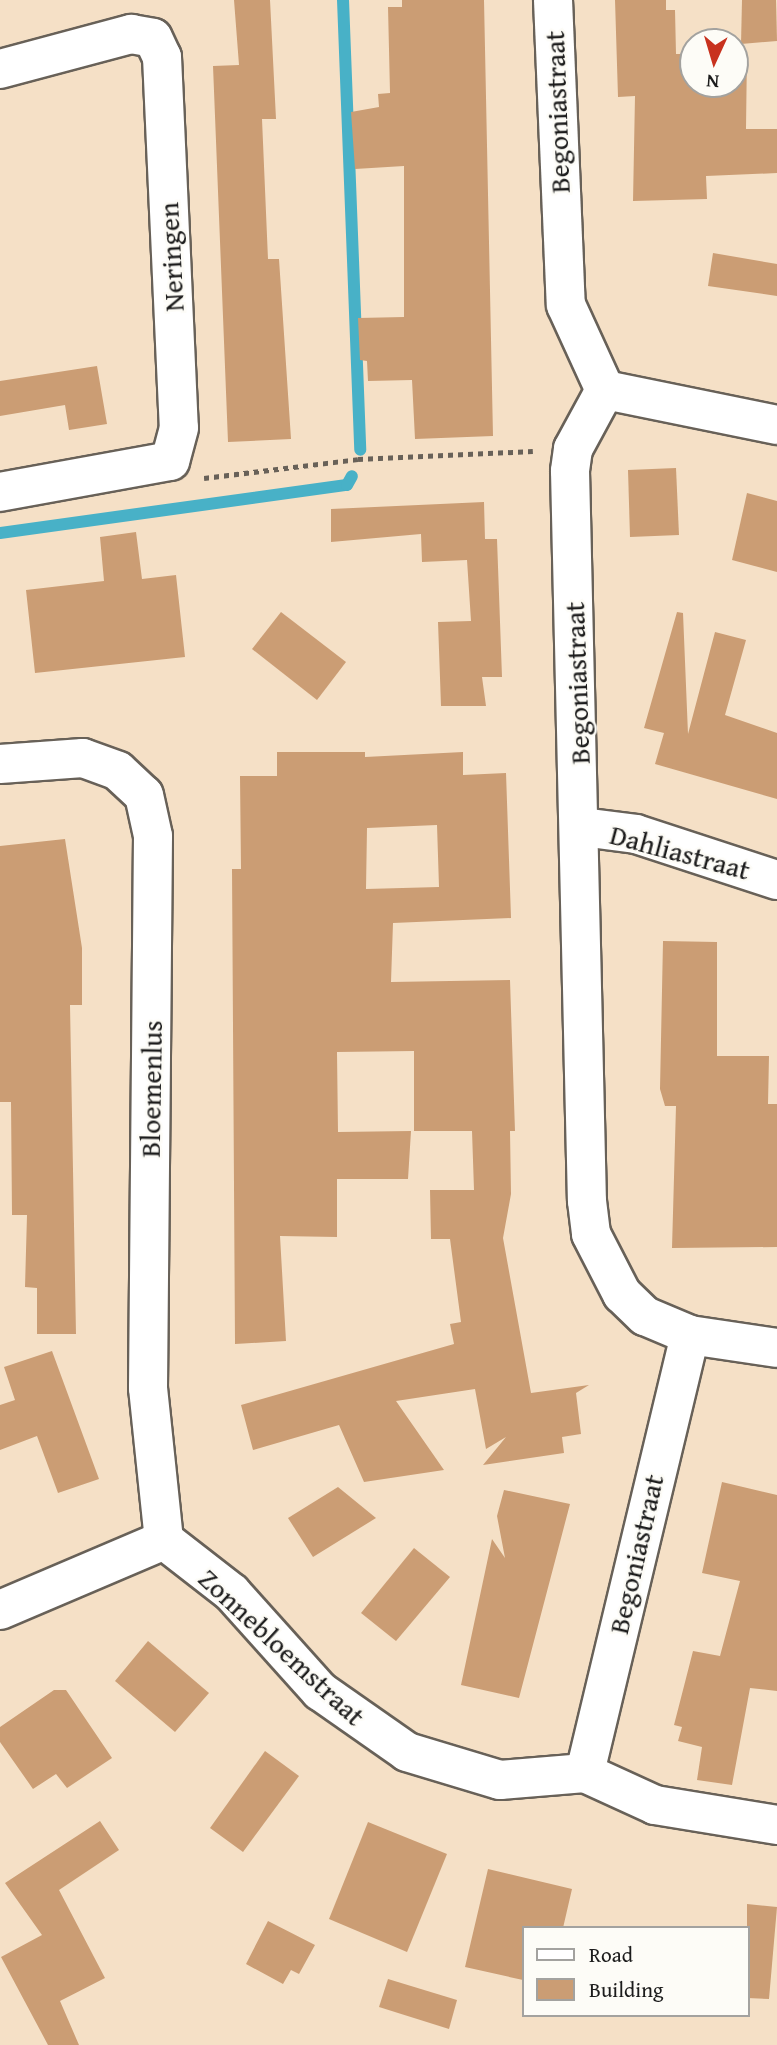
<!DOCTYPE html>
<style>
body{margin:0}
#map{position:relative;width:777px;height:2045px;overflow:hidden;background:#f5e0c6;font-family:"Gentium Book Plus",serif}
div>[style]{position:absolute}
.stream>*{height:12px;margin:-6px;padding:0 6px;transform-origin:6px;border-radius:6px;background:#48b1c7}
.building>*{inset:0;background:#cb9d74}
.path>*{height:4.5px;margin-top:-2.25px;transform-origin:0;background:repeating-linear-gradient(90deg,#686158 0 5px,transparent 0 10px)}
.roads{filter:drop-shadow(2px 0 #686158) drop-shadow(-2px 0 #686158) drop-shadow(0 2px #686158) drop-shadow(0 -2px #686158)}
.minor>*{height:38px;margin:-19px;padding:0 19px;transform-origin:19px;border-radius:19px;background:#fff}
span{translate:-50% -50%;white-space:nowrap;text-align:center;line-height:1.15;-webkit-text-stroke:5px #fdfcf7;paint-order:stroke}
.street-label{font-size:28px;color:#1c1c1c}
.legend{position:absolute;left:522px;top:1926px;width:228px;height:91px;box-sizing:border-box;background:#fdfcf7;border:2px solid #a3a29f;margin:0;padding:9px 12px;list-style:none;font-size:21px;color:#1c1c1c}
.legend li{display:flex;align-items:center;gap:14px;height:35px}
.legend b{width:35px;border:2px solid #a3a29f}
.north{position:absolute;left:679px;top:28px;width:70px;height:70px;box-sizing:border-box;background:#fdfcf7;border:2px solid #a3a29f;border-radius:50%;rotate:184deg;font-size:19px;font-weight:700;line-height:28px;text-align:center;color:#1c1c1c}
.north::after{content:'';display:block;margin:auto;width:24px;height:32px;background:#c8321e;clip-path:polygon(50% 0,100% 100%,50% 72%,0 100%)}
</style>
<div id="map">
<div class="stream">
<div style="left:343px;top:0;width:450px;rotate:87.8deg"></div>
<div style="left:0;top:533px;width:350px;rotate:-7.9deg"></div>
<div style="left:347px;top:485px;width:10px;rotate:-61deg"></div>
</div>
<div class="building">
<div style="clip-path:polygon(234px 0,270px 0,276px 119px,262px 119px,268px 259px,279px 259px,291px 439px,228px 442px,213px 66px,239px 65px)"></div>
<div style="clip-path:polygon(402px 0,484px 0,493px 436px,415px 439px,412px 380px,368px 381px,367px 361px,360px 360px,358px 318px,404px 317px,404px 166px,355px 169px,351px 112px,379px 107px,378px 94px,390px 93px,388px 7px,402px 7px)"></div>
<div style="clip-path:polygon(615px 0,666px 0,666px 10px,675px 10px,676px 54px,693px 54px,693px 84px,735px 84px,735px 53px,747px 52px,746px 129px,777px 129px,777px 173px,706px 176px,707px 199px,633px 201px,635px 96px,618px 97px)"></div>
<div style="clip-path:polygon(742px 0,776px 0,777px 41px,741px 44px)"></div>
<div style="clip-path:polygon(713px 253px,777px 264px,777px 296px,708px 286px)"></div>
<div style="clip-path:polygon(97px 366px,107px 424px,69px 430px,65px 405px,0 416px,0 381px)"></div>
<div style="clip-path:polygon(676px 468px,679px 535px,630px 537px,628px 470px)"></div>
<div style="clip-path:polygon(747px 493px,777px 501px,777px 572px,732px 560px)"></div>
<div style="clip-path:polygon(484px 502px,485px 539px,497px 539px,502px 677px,482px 677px,486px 706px,441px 706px,438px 622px,471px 621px,467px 560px,422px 562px,421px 534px,331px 542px,331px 509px)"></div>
<div style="clip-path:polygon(136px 532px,142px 579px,176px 575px,185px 657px,35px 673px,26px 590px,104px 581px,100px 537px)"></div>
<div style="clip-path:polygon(281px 612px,346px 662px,317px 700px,252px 649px)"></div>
<div style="clip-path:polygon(677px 612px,683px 613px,688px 734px,715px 632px,746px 640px,725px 715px,777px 733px,777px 799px,655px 764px,664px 733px,644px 728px)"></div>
<div style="clip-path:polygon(evenodd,277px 752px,365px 752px,365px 757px,463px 752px,463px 775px,506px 773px,511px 918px,393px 923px,391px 982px,510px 980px,515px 1131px,510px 1131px,511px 1194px,503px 1238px,531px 1393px,589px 1385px,576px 1393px,581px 1434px,562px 1437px,564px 1453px,483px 1465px,506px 1437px,486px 1449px,475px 1389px,396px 1401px,444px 1470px,364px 1482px,339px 1425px,253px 1450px,241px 1405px,454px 1344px,450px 1324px,461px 1322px,450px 1239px,431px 1239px,430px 1190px,474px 1190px,472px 1131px,414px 1131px,414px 1051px,337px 1052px,338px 1132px,411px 1131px,408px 1179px,337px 1179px,337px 1237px,280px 1236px,286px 1341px,235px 1344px,232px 869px,241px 869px,240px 776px,277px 776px,277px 752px,437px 825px,439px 887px,366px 889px,367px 828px,437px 825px)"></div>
<div style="clip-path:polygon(65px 839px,82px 948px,82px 1005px,70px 1005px,76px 1334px,37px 1334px,37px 1288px,25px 1287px,27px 1215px,12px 1215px,11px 1102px,0 1102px,0 846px)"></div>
<div style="clip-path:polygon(663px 941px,717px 942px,717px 1056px,769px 1056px,768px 1104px,777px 1104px,777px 1247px,672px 1248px,676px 1106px,665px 1106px,660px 1089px)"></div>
<div style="clip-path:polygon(52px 1351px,99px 1479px,58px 1493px,37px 1436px,0 1450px,0 1405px,15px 1400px,4px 1367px)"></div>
<div style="clip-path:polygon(722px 1482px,777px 1495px,777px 1691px,750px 1688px,732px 1785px,697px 1780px,702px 1747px,678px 1741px,682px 1727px,674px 1725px,693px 1651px,720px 1656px,740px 1581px,702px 1573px)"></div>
<div style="clip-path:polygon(338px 1487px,376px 1518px,313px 1557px,288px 1518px)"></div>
<div style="clip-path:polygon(504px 1490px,570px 1504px,519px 1698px,461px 1685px,492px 1539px,505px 1558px,497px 1516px)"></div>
<div style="clip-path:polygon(414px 1548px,450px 1577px,396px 1641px,361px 1613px)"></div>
<div style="clip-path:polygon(148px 1641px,209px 1693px,175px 1732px,115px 1681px)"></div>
<div style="clip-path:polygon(54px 1690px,66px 1690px,112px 1758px,67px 1788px,56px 1774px,33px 1789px,0 1742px,0 1727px)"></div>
<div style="clip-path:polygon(265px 1751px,299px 1776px,243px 1852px,210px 1828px)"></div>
<div style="clip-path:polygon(100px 1821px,119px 1850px,59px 1890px,105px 1978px,60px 2001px,79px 2045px,48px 2045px,1px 1957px,42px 1935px,5px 1883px)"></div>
<div style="clip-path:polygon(368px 1822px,447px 1854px,407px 1952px,329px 1919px)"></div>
<div style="clip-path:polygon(488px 1869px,572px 1889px,563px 1928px,523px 1928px,523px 1980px,465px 1967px)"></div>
<div style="clip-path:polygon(747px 1904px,777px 1907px,769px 1999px,747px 1998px)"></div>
<div style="clip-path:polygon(268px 1921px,315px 1945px,299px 1974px,291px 1970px,283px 1984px,246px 1964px)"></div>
<div style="clip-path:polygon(388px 1979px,457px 2000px,449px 2029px,379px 2007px)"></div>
</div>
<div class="path">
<div style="left:204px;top:478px;width:155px;rotate:-7deg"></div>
<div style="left:358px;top:459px;width:175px;rotate:-2.6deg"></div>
</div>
<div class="roads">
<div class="minor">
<div style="left:553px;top:0;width:305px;rotate:87.6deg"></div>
<div style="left:566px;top:305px;width:94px;rotate:65.4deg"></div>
<div style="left:605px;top:390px;width:67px;rotate:118.5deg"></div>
<div style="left:573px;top:449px;width:22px;rotate:98deg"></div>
<div style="left:570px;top:471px;width:730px;rotate:88.67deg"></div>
<div style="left:587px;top:1201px;width:33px;rotate:83deg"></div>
<div style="left:591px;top:1234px;width:68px;rotate:62.7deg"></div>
<div style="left:622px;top:1294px;width:32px;rotate:44deg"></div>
<div style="left:645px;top:1316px;width:49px;rotate:22.9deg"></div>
<div style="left:690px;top:1335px;width:450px;rotate:103.5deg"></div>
<div style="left:0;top:69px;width:136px;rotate:-15deg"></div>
<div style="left:131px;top:34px;width:22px;rotate:10deg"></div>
<div style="left:153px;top:38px;width:21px;rotate:65deg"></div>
<div style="left:162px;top:57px;width:371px;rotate:87.4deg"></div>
<div style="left:179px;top:428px;width:34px;rotate:105deg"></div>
<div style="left:170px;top:461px;width:173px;rotate:169.7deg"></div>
<div style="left:605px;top:390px;width:176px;rotate:11.5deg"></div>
<div style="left:0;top:764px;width:83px;rotate:-4.1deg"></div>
<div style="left:83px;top:758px;width:37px;rotate:20deg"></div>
<div style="left:118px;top:771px;width:35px;rotate:43deg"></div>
<div style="left:144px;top:795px;width:42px;rotate:77.6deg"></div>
<div style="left:153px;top:836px;width:552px;rotate:90.52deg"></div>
<div style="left:148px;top:1388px;width:153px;rotate:84deg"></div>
<div style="left:582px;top:827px;width:54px;rotate:7.4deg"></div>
<div style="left:636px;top:834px;width:148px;rotate:18.1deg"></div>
<div style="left:690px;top:1335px;width:88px;rotate:8.5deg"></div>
<div style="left:0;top:1610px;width:178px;rotate:-23.1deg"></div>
<div style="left:164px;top:1540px;width:86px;rotate:37.9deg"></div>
<div style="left:232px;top:1593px;width:132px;rotate:48.1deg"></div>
<div style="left:320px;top:1691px;width:106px;rotate:35deg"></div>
<div style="left:407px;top:1752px;width:97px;rotate:16.8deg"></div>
<div style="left:500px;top:1780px;width:85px;rotate:-4.7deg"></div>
<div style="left:585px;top:1773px;width:77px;rotate:24.6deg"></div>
<div style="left:655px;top:1805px;width:124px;rotate:9.3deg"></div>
</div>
</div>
<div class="street-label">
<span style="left:557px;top:112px;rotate:-92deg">Begoniastraat</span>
<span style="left:171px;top:257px;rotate:-93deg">Neringen</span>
<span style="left:577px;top:683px;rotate:-92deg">Begoniastraat</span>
<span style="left:680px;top:852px;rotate:15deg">Dahliastraat</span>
<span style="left:151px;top:1089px;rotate:-89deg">Bloemenlus</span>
<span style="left:636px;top:1554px;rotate:-77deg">Begoniastraat</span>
<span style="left:282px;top:1647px;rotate:43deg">Zonnebloemstraat</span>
</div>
<ul class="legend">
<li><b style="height:9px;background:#fff"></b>Road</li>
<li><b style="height:19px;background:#cb9d74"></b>Building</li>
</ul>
<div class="north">N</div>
</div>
